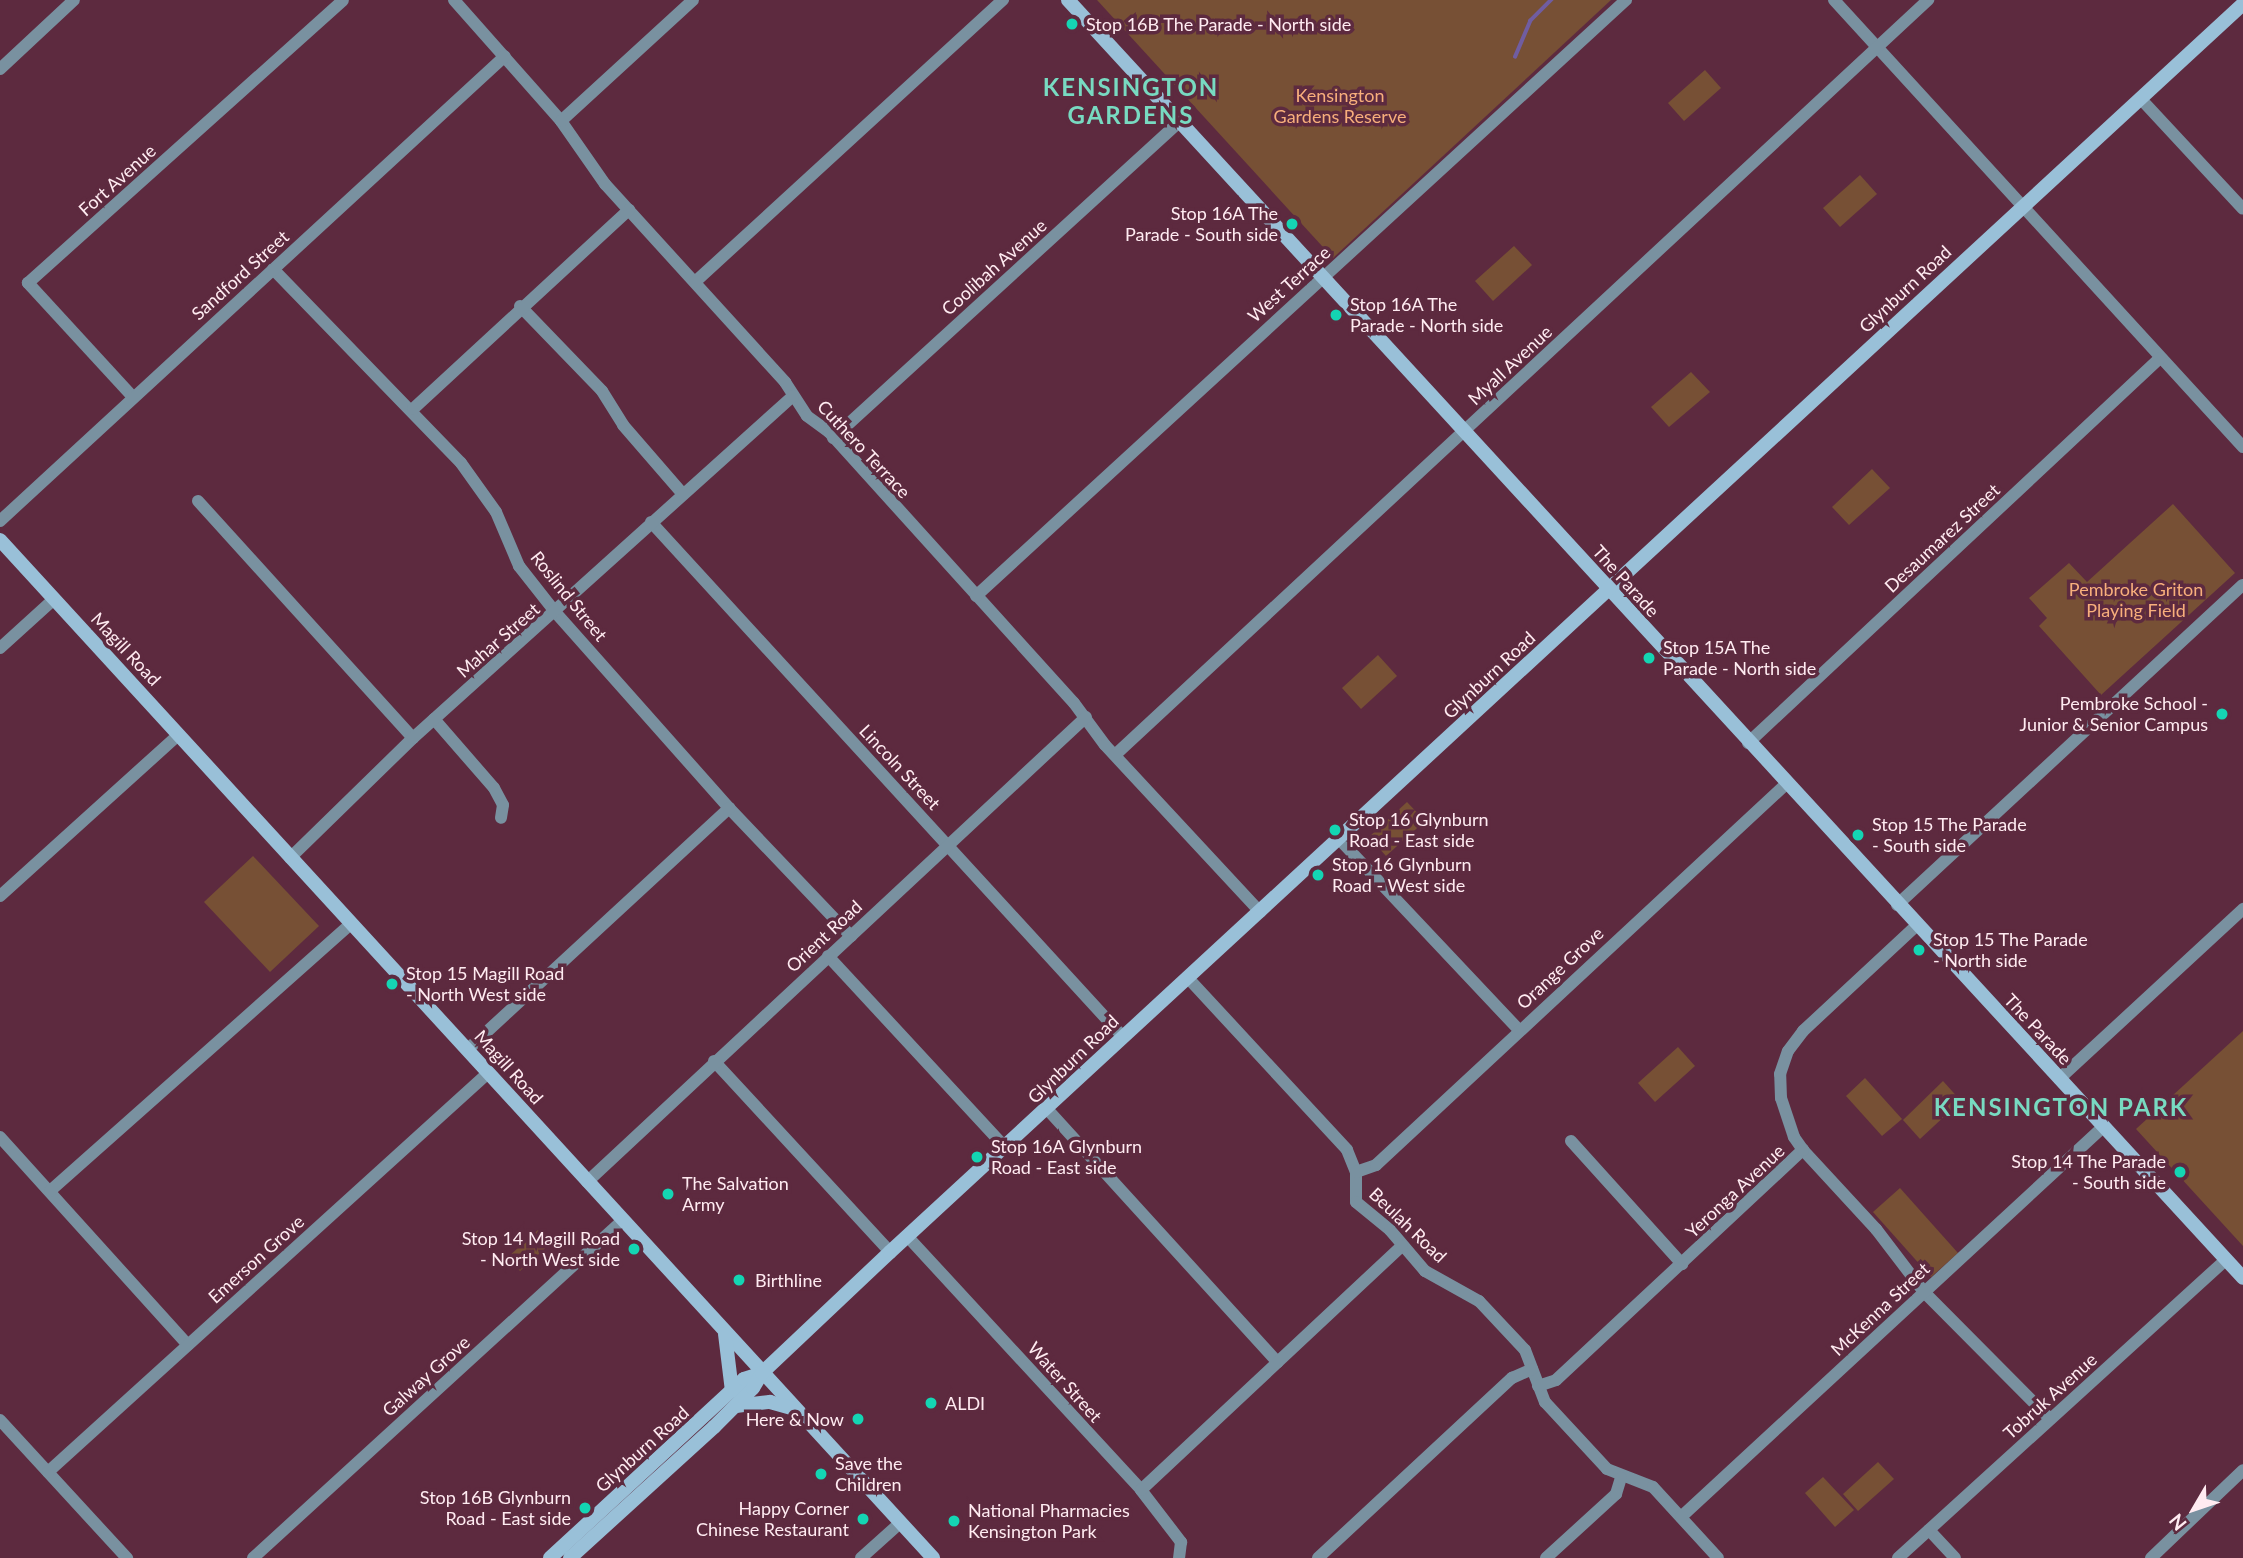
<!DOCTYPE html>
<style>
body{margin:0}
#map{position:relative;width:2243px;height:1558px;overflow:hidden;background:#5d2a3f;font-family:Lato,sans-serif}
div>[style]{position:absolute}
.green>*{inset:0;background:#775035}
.stream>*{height:3.5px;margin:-1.75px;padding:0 1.75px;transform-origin:1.75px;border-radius:1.75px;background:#705da1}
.minor>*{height:12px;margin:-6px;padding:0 6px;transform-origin:6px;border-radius:6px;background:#7991a0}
.secondary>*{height:14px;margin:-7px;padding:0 7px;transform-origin:7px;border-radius:7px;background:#99c0d8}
.dots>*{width:19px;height:19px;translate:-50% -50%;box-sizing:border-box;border:4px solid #5d2a3f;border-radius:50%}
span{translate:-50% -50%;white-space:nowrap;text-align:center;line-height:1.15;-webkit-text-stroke:7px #5d2a3f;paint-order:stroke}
.poi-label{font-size:18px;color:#ffebf1}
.left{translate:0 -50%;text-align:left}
.right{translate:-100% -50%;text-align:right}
.park-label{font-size:18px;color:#f8af7c}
.street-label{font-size:18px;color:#ffebf1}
.district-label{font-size:24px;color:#78dac1;font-weight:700;letter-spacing:2px}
.north{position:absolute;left:2159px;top:1474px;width:70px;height:70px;-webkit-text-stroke:5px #5d2a3f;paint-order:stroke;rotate:231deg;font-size:19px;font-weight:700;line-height:28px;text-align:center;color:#ffebf1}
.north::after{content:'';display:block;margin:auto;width:24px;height:32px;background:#ffebf1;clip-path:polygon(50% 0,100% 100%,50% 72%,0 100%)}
</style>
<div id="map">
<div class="green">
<div style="clip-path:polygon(1097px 0,1611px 0,1333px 258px)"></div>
<div style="clip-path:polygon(1705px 70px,1721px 88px,1684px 121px,1668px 103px)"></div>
<div style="clip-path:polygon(1860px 175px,1877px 194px,1840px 227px,1823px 208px)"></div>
<div style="clip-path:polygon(1514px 246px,1532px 265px,1493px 301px,1475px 281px)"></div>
<div style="clip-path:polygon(1691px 372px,1710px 392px,1669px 427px,1651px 407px)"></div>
<div style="clip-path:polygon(1872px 469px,1890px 488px,1849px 525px,1832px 507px)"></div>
<div style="clip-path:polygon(2173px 504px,2235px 573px,2101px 695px,2039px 626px,2047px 618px,2029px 598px,2069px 563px,2087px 582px)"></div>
<div style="clip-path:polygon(1378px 655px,1397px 676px,1361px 709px,1342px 688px)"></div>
<div style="clip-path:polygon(1407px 802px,1425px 821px,1386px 856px,1369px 837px)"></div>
<div style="clip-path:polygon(253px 856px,319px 926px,270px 972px,204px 902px)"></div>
<div style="clip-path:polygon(2243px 1031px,2243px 1246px,2136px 1129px)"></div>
<div style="clip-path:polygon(1678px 1047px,1695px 1066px,1655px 1102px,1638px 1083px)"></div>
<div style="clip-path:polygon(1865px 1078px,1902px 1119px,1882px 1136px,1846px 1096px)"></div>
<div style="clip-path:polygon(1943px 1081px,1961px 1101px,1920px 1139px,1903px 1120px)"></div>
<div style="clip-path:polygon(1900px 1188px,1958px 1253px,1931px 1277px,1873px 1212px)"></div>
<div style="clip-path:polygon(538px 1230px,551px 1243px,520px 1271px,508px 1257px)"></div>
<div style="clip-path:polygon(1878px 1462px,1894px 1479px,1858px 1511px,1843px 1494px)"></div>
<div style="clip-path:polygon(1823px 1477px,1854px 1510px,1835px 1527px,1805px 1493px)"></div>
</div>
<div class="stream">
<div style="left:1515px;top:57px;width:39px;rotate:-67deg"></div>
<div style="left:1530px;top:21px;width:30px;rotate:-45deg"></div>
</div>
<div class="minor">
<div style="left:454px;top:0;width:162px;rotate:48.5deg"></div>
<div style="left:561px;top:121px;width:77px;rotate:55.1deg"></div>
<div style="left:605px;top:184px;width:268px;rotate:47.7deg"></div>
<div style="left:785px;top:382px;width:40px;rotate:57.1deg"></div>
<div style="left:807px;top:416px;width:27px;rotate:36deg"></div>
<div style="left:829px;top:432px;width:365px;rotate:47.9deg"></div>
<div style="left:1074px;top:703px;width:52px;rotate:53.6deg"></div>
<div style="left:1105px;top:745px;width:228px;rotate:47.1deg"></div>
<div style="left:1834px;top:0;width:606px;rotate:47.54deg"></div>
<div style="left:0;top:69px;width:101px;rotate:-43deg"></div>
<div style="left:2140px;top:98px;width:151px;rotate:47.1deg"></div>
<div style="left:561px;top:121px;width:179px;rotate:-42.5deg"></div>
<div style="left:273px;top:269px;width:270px;rotate:45.9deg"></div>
<div style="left:461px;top:463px;width:60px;rotate:54.5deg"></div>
<div style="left:496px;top:512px;width:59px;rotate:66.9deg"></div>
<div style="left:519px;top:566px;width:60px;rotate:51.8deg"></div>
<div style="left:556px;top:613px;width:261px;rotate:48.4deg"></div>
<div style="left:729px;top:808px;width:177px;rotate:46.4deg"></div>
<div style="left:695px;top:282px;width:418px;rotate:-42.5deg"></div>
<div style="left:520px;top:306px;width:118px;rotate:46deg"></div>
<div style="left:602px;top:391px;width:40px;rotate:58deg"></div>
<div style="left:623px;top:425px;width:90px;rotate:49.1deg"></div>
<div style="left:132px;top:396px;width:154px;rotate:-132.6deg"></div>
<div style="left:28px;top:283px;width:423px;rotate:-41.9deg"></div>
<div style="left:413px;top:409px;width:294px;rotate:-42.7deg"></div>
<div style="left:833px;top:438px;width:469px;rotate:-42.4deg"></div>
<div style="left:198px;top:501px;width:320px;rotate:47.8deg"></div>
<div style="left:0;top:521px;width:686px;rotate:-42.64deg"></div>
<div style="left:651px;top:522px;width:699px;rotate:47.49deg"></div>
<div style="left:976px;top:596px;width:882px;rotate:-42.52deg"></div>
<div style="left:0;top:648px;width:73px;rotate:-42.2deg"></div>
<div style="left:434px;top:719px;width:91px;rotate:49deg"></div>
<div style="left:494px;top:788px;width:19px;rotate:62deg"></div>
<div style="left:503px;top:805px;width:13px;rotate:99deg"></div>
<div style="left:1748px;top:743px;width:564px;rotate:-43.06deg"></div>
<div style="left:1115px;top:755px;width:1110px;rotate:-42.88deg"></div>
<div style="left:1339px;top:839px;width:262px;rotate:46.7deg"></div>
<div style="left:290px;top:858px;width:172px;rotate:-44.3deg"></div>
<div style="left:413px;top:738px;width:511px;rotate:-41.99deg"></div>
<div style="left:0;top:896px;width:240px;rotate:-42.1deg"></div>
<div style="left:1897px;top:905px;width:471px;rotate:-42.8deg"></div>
<div style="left:828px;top:956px;width:262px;rotate:47.2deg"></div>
<div style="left:1188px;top:978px;width:234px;rotate:47.2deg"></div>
<div style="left:1347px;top:1150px;width:24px;rotate:68deg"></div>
<div style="left:1356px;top:1172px;width:30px;rotate:90deg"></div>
<div style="left:1356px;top:1202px;width:44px;rotate:39.5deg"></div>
<div style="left:1390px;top:1230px;width:54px;rotate:49.5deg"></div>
<div style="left:1425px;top:1271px;width:62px;rotate:29.1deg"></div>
<div style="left:1479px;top:1301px;width:67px;rotate:46.8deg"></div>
<div style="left:1525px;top:1350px;width:56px;rotate:69deg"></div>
<div style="left:1545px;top:1402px;width:91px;rotate:47.2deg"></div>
<div style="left:1607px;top:1469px;width:49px;rotate:21.4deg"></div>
<div style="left:1653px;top:1487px;width:96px;rotate:47.5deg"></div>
<div style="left:467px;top:1050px;width:357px;rotate:-42.7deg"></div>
<div style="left:714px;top:1061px;width:260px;rotate:47.3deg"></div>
<div style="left:2059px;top:1079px;width:251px;rotate:-42.7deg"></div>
<div style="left:1048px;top:1110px;width:341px;rotate:47.7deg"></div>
<div style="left:0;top:1137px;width:280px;rotate:47.9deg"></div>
<div style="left:1571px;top:1141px;width:166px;rotate:47.9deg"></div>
<div style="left:1803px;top:1150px;width:108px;rotate:47.3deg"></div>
<div style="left:1876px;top:1229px;width:79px;rotate:52.7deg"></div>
<div style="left:1924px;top:1292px;width:179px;rotate:45.2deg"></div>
<div style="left:1356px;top:1172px;width:21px;rotate:-19deg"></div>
<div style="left:1376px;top:1165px;width:560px;rotate:-42.9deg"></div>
<div style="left:587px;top:1182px;width:682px;rotate:-42.98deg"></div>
<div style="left:50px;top:1191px;width:402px;rotate:-41.6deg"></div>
<div style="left:907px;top:1236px;width:345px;rotate:47.3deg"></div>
<div style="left:1141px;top:1490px;width:66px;rotate:52.4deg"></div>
<div style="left:1181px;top:1542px;width:16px;rotate:97deg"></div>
<div style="left:1538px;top:1386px;width:19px;rotate:-18deg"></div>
<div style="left:1556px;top:1380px;width:338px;rotate:-43deg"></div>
<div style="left:1803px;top:1150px;width:16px;rotate:-125deg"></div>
<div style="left:1794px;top:1137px;width:41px;rotate:-108.4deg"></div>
<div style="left:1781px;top:1098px;width:24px;rotate:-92deg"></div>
<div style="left:1780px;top:1074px;width:24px;rotate:-71deg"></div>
<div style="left:1788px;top:1051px;width:25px;rotate:-53deg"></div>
<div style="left:1803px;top:1031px;width:154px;rotate:-42.9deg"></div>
<div style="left:0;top:1420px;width:188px;rotate:47.4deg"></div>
<div style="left:48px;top:1472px;width:594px;rotate:-42.2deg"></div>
<div style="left:1141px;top:1490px;width:357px;rotate:-43.1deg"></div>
<div style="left:1681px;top:1517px;width:575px;rotate:-42.74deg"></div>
<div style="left:1929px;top:1530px;width:38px;rotate:47deg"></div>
<div style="left:253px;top:1558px;width:501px;rotate:-42.41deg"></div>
<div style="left:861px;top:1558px;width:52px;rotate:-41.9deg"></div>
<div style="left:1318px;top:1558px;width:265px;rotate:-42.9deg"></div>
<div style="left:1512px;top:1378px;width:22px;rotate:-24deg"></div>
<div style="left:1546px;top:1558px;width:95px;rotate:-42.4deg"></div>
<div style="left:1616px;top:1494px;width:17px;rotate:-73deg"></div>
<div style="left:1898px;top:1558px;width:443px;rotate:-42.3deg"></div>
<div style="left:2151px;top:1558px;width:127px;rotate:-43.7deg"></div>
</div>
<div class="secondary">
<div style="left:1068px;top:0;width:1736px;rotate:47.4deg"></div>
<div style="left:0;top:540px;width:1381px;rotate:47.49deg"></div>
<div style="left:725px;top:1334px;width:57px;rotate:83deg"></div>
<div style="left:736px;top:1406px;width:34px;rotate:-7deg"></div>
<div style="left:770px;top:1402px;width:25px;rotate:16deg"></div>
<div style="left:550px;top:1558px;width:264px;rotate:-42.7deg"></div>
<div style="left:744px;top:1379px;width:19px;rotate:-18deg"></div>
<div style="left:570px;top:1558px;width:195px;rotate:-42.3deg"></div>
<div style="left:714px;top:1427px;width:55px;rotate:-45deg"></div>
<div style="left:753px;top:1388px;width:17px;rotate:-59deg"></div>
<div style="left:762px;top:1373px;width:176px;rotate:-43.4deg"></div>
<div style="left:890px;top:1252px;width:1841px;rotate:-42.69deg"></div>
</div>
<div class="dots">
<div style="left:1072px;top:24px;background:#14d5b3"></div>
<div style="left:1292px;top:224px;background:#14d5b3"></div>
<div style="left:1336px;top:315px;background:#14d5b3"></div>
<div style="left:1649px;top:658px;background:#14d5b3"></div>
<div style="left:2222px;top:714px;background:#14d5b3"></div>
<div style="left:1335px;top:830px;background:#14d5b3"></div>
<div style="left:1858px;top:835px;background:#14d5b3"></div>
<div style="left:1318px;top:875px;background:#14d5b3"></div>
<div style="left:1919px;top:950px;background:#14d5b3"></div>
<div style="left:392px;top:984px;background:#14d5b3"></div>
<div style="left:977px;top:1157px;background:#14d5b3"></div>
<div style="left:2180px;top:1172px;background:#14d5b3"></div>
<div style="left:668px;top:1194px;background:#14d5b3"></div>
<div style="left:634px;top:1249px;background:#14d5b3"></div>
<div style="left:739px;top:1280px;background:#14d5b3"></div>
<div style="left:931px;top:1403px;background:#14d5b3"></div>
<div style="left:858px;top:1419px;background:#14d5b3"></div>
<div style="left:821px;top:1474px;background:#14d5b3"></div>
<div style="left:585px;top:1508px;background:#14d5b3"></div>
<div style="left:863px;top:1519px;background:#14d5b3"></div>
<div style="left:954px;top:1521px;background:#14d5b3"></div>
</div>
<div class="poi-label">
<span class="left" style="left:1086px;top:24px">Stop 16B The Parade - North side</span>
<span class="right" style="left:1278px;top:224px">Stop 16A The<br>Parade - South side</span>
<span class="left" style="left:1350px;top:315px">Stop 16A The<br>Parade - North side</span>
<span class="left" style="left:1663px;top:658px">Stop 15A The<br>Parade - North side</span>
<span class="right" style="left:2208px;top:714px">Pembroke School -<br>Junior &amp; Senior Campus</span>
<span class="left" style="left:1349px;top:830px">Stop 16 Glynburn<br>Road - East side</span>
<span class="left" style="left:1872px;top:835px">Stop 15 The Parade<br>- South side</span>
<span class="left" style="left:1332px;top:875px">Stop 16 Glynburn<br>Road - West side</span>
<span class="left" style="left:1933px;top:950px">Stop 15 The Parade<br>- North side</span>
<span class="left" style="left:406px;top:984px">Stop 15 Magill Road<br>- North West side</span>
<span class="left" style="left:991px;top:1157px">Stop 16A Glynburn<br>Road - East side</span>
<span class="right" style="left:2166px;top:1172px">Stop 14 The Parade<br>- South side</span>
<span class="left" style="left:682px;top:1194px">The Salvation<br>Army</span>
<span class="right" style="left:620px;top:1249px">Stop 14 Magill Road<br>- North West side</span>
<span class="left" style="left:755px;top:1280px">Birthline</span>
<span class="left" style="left:945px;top:1403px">ALDI</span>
<span class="right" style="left:844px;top:1419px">Here &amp; Now</span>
<span class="left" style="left:835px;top:1474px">Save the<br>Children</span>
<span class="right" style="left:571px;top:1508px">Stop 16B Glynburn<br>Road - East side</span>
<span class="right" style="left:849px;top:1519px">Happy Corner<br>Chinese Restaurant</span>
<span class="left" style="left:968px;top:1521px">National Pharmacies<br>Kensington Park</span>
</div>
<div class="park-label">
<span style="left:1340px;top:106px">Kensington<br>Gardens Reserve</span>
<span style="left:2136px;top:600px">Pembroke Griton<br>Playing Field</span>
</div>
<div class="street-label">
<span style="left:117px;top:180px;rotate:-42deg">Fort Avenue</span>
<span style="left:994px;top:267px;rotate:-42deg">Coolibah Avenue</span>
<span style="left:240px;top:275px;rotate:-42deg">Sandford Street</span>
<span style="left:1289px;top:284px;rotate:-42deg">West Terrace</span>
<span style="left:1905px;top:289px;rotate:-43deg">Glynburn Road</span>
<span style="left:1510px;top:365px;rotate:-43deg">Myall Avenue</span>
<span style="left:864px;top:449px;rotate:47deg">Cuthero Terrace</span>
<span style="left:1942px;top:538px;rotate:-43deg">Desaumarez Street</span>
<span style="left:1626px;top:581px;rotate:48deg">The Parade</span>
<span style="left:569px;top:596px;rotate:51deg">Roslind Street</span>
<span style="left:498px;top:640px;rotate:-41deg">Mahar Street</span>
<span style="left:126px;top:649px;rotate:47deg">Magill Road</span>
<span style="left:1489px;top:675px;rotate:-43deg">Glynburn Road</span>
<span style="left:900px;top:767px;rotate:47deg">Lincoln Street</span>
<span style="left:824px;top:936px;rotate:-43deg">Orient Road</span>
<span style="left:1560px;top:968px;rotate:-43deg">Orange Grove</span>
<span style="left:2038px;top:1029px;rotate:47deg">The Parade</span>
<span style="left:1073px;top:1059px;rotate:-44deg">Glynburn Road</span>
<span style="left:509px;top:1067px;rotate:48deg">Magill Road</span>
<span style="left:1735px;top:1191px;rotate:-43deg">Yeronga Avenue</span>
<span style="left:1408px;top:1225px;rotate:44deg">Beulah Road</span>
<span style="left:256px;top:1259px;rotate:-42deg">Emerson Grove</span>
<span style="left:1880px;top:1309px;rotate:-43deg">McKenna Street</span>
<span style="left:426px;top:1376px;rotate:-42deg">Galway Grove</span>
<span style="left:1065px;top:1382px;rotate:48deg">Water Street</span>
<span style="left:2050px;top:1396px;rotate:-42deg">Tobruk Avenue</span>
<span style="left:642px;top:1449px;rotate:-42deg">Glynburn Road</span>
</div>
<div class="district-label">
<span style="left:1131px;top:101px">KENSINGTON<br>GARDENS</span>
<span style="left:2061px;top:1107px">KENSINGTON PARK</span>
</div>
<div class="north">N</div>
</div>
